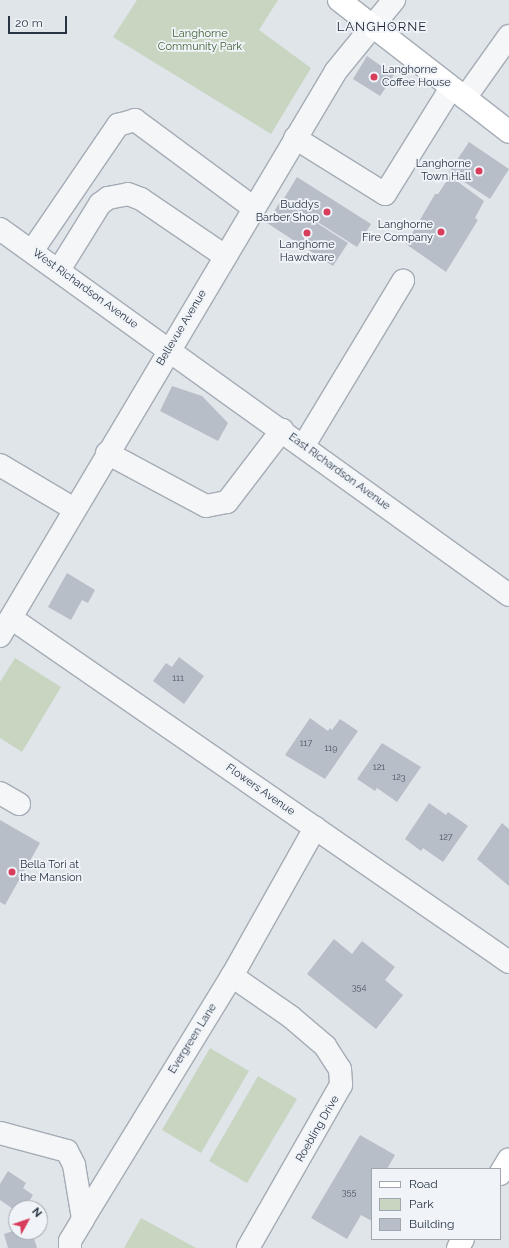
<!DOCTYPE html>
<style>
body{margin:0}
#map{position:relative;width:509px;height:1248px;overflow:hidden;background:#e0e5ea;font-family:Raleway,sans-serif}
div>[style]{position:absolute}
.green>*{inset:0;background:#c7d5c1}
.building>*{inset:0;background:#b7bec8}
.roads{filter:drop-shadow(1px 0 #a5acb5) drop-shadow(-1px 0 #a5acb5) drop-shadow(0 1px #a5acb5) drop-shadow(0 -1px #a5acb5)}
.minor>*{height:22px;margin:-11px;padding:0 11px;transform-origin:11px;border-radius:11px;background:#f4f6f8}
.major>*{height:22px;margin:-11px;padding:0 11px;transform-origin:11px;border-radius:11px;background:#fff}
.dots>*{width:11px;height:11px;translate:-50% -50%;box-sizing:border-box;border:2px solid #f0f4f8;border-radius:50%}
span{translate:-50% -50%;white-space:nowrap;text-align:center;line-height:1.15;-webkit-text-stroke:3.5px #f0f4f8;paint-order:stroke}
.number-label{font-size:9px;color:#4c5664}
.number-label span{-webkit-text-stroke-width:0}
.park-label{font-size:11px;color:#3f6034}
.poi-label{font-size:11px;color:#283343}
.left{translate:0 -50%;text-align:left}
.right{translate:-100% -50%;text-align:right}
.street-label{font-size:11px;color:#283343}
.quarter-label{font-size:13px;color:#1a2434;letter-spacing:1px}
.legend{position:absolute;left:371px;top:1168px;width:130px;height:72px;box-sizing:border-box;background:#f0f4f8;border:1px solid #a0a7b0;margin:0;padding:5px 7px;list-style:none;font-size:12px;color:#283343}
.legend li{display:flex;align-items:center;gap:8px;height:20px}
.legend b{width:20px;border:1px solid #a0a7b0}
.north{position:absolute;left:8px;top:1200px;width:40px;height:40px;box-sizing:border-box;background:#f0f4f8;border:1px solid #a0a7b0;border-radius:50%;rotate:50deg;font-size:11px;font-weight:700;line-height:16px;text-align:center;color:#283343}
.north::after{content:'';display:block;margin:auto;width:14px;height:18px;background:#d83d5c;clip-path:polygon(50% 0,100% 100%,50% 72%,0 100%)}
.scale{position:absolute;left:8px;top:16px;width:59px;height:18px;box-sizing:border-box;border:2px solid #283343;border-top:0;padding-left:5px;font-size:12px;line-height:14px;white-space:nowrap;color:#283343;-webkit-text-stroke:3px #f0f4f8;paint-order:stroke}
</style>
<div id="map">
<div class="green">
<div style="clip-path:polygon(137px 0,278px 0,259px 30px,311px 68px,271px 134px,113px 37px)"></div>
<div style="clip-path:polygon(15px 658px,61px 687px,22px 752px,0 738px,0 682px)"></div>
<div style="clip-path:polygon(210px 1048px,249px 1071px,201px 1153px,162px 1130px)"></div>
<div style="clip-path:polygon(258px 1076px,297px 1099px,247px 1183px,209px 1161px)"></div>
<div style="clip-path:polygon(141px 1218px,196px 1248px,124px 1248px)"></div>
</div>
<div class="building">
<div style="clip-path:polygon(367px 56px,394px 75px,380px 96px,353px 79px)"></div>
<div style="clip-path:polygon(469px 142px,509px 169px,490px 199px,449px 172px)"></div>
<div style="clip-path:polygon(450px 176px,484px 201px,475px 218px,478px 220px,446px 272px,406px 244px,435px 194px,438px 194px)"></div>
<div style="clip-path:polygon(297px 177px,371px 224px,357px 247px,283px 200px)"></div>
<div style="clip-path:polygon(281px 200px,348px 243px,333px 266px,267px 223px)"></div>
<div style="clip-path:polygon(172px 386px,202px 396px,228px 423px,218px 441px,160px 411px)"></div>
<div style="clip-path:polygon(67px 573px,95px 590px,88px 603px,82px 600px,71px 620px,48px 607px)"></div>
<div style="clip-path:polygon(179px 657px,204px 676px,184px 704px,153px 681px,166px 663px,172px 667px)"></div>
<div style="clip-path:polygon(310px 718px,328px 731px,330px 728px,332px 730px,340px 719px,358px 731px,325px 779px,285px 755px)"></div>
<div style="clip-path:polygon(382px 743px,421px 767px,397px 802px,377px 788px,375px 791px,357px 779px)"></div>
<div style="clip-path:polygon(429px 803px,446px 815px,448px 812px,468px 826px,443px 862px,423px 848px,421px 851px,405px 839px)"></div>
<div style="clip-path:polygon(0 820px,40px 843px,5px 905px,0 902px)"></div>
<div style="clip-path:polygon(502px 823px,509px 829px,509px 886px,477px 859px)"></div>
<div style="clip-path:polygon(334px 939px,352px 954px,362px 941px,395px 967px,385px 980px,403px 995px,376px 1029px,307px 974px)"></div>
<div style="clip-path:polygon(360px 1135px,395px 1155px,387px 1169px,372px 1169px,372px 1221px,361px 1215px,347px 1239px,311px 1218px)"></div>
<div style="clip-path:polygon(8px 1171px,26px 1183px,23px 1188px,33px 1195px,25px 1208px,16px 1208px,16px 1211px,0 1200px,0 1184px)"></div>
<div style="clip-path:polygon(16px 1230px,32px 1232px,37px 1248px,8px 1248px,4px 1234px)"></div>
</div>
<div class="roads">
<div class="minor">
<div style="left:465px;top:98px;width:76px;rotate:-54.6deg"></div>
<div style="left:295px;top:138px;width:106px;rotate:31.9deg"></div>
<div style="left:385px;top:194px;width:125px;rotate:-58.1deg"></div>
<div style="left:0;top:229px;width:627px;rotate:35.72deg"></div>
<div style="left:32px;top:251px;width:153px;rotate:-55.7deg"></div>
<div style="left:118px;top:125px;width:18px;rotate:-16deg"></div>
<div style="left:135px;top:120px;width:148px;rotate:36.5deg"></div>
<div style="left:59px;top:270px;width:78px;rotate:-58.2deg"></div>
<div style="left:100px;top:204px;width:10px;rotate:-37deg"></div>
<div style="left:108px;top:198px;width:20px;rotate:-11deg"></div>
<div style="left:128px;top:194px;width:14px;rotate:21deg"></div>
<div style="left:141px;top:199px;width:102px;rotate:34.2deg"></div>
<div style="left:304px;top:445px;width:192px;rotate:-58.9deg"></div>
<div style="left:107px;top:453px;width:112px;rotate:28.2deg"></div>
<div style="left:206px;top:506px;width:21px;rotate:-11deg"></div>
<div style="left:227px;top:502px;width:91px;rotate:-52.6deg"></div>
<div style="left:0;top:465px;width:86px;rotate:30.7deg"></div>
<div style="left:11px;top:618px;width:605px;rotate:34.64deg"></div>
<div style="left:0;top:636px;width:657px;rotate:-59.26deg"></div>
<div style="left:336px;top:71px;width:92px;rotate:-50.8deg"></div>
<div style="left:0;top:793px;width:22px;rotate:30deg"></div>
<div style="left:232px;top:976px;width:72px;rotate:34.8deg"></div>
<div style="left:291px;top:1017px;width:45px;rotate:40.5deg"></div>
<div style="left:325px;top:1046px;width:27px;rotate:57deg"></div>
<div style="left:340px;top:1069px;width:16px;rotate:86deg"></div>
<div style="left:341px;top:1085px;width:188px;rotate:119.7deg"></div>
<div style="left:0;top:1133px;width:69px;rotate:15deg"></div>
<div style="left:67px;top:1151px;width:16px;rotate:63deg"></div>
<div style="left:74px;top:1165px;width:55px;rotate:80.5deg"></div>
<div style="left:70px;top:1248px;width:7px;rotate:-90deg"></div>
<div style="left:70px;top:1241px;width:26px;rotate:-59deg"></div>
<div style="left:83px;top:1219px;width:285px;rotate:-58.5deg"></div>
<div style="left:232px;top:976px;width:170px;rotate:-60.7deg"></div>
</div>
<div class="major">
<div style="left:339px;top:0;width:215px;rotate:37.8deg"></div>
<div style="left:500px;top:1174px;width:17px;rotate:-59deg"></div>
<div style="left:458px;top:1248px;width:10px;rotate:-61deg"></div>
</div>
</div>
<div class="dots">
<div style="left:374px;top:77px;background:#d83d5c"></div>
<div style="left:479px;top:171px;background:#d83d5c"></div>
<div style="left:327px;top:212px;background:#d83d5c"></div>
<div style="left:441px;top:232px;background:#d83d5c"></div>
<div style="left:307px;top:233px;background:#d83d5c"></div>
<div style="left:12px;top:872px;background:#d83d5c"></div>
</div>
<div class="number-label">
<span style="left:178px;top:678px">111</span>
<span style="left:306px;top:743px">117</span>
<span style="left:331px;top:748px">119</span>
<span style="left:379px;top:767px">121</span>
<span style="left:399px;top:777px">123</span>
<span style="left:446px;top:837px">127</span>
<span style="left:359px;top:987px">354</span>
<span style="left:349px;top:1192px">355</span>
</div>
<div class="park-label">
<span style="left:200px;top:41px">Langhorne<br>Community Park</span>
</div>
<div class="poi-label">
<span class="left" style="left:382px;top:77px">Langhorne<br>Coffee House</span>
<span class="right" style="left:471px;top:171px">Langhorne<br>Town Hall</span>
<span class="right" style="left:319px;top:212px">Buddys<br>Barber Shop</span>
<span class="right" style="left:433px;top:232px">Langhorne<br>Fire Company</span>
<span style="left:307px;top:252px">Langhorne<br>Hawdware</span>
<span class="left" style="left:20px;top:872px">Bella Tori at<br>the Mansion</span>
</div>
<div class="street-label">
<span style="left:85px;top:289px;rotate:36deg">West Richardson Avenue</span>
<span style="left:182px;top:328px;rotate:-59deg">Bellevue Avenue</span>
<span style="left:339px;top:472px;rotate:36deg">East Richardson Avenue</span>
<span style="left:260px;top:790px;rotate:35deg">Flowers Avenue</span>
<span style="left:193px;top:1039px;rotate:-58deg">Evergreen Lane</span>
<span style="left:318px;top:1129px;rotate:-60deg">Roebling Drive</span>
</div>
<div class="quarter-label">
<span style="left:382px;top:27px">LANGHORNE</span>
</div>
<ul class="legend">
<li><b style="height:5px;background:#fff"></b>Road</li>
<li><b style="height:11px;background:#c7d5c1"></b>Park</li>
<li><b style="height:11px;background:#b7bec8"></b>Building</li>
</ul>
<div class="north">N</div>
<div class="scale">20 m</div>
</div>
